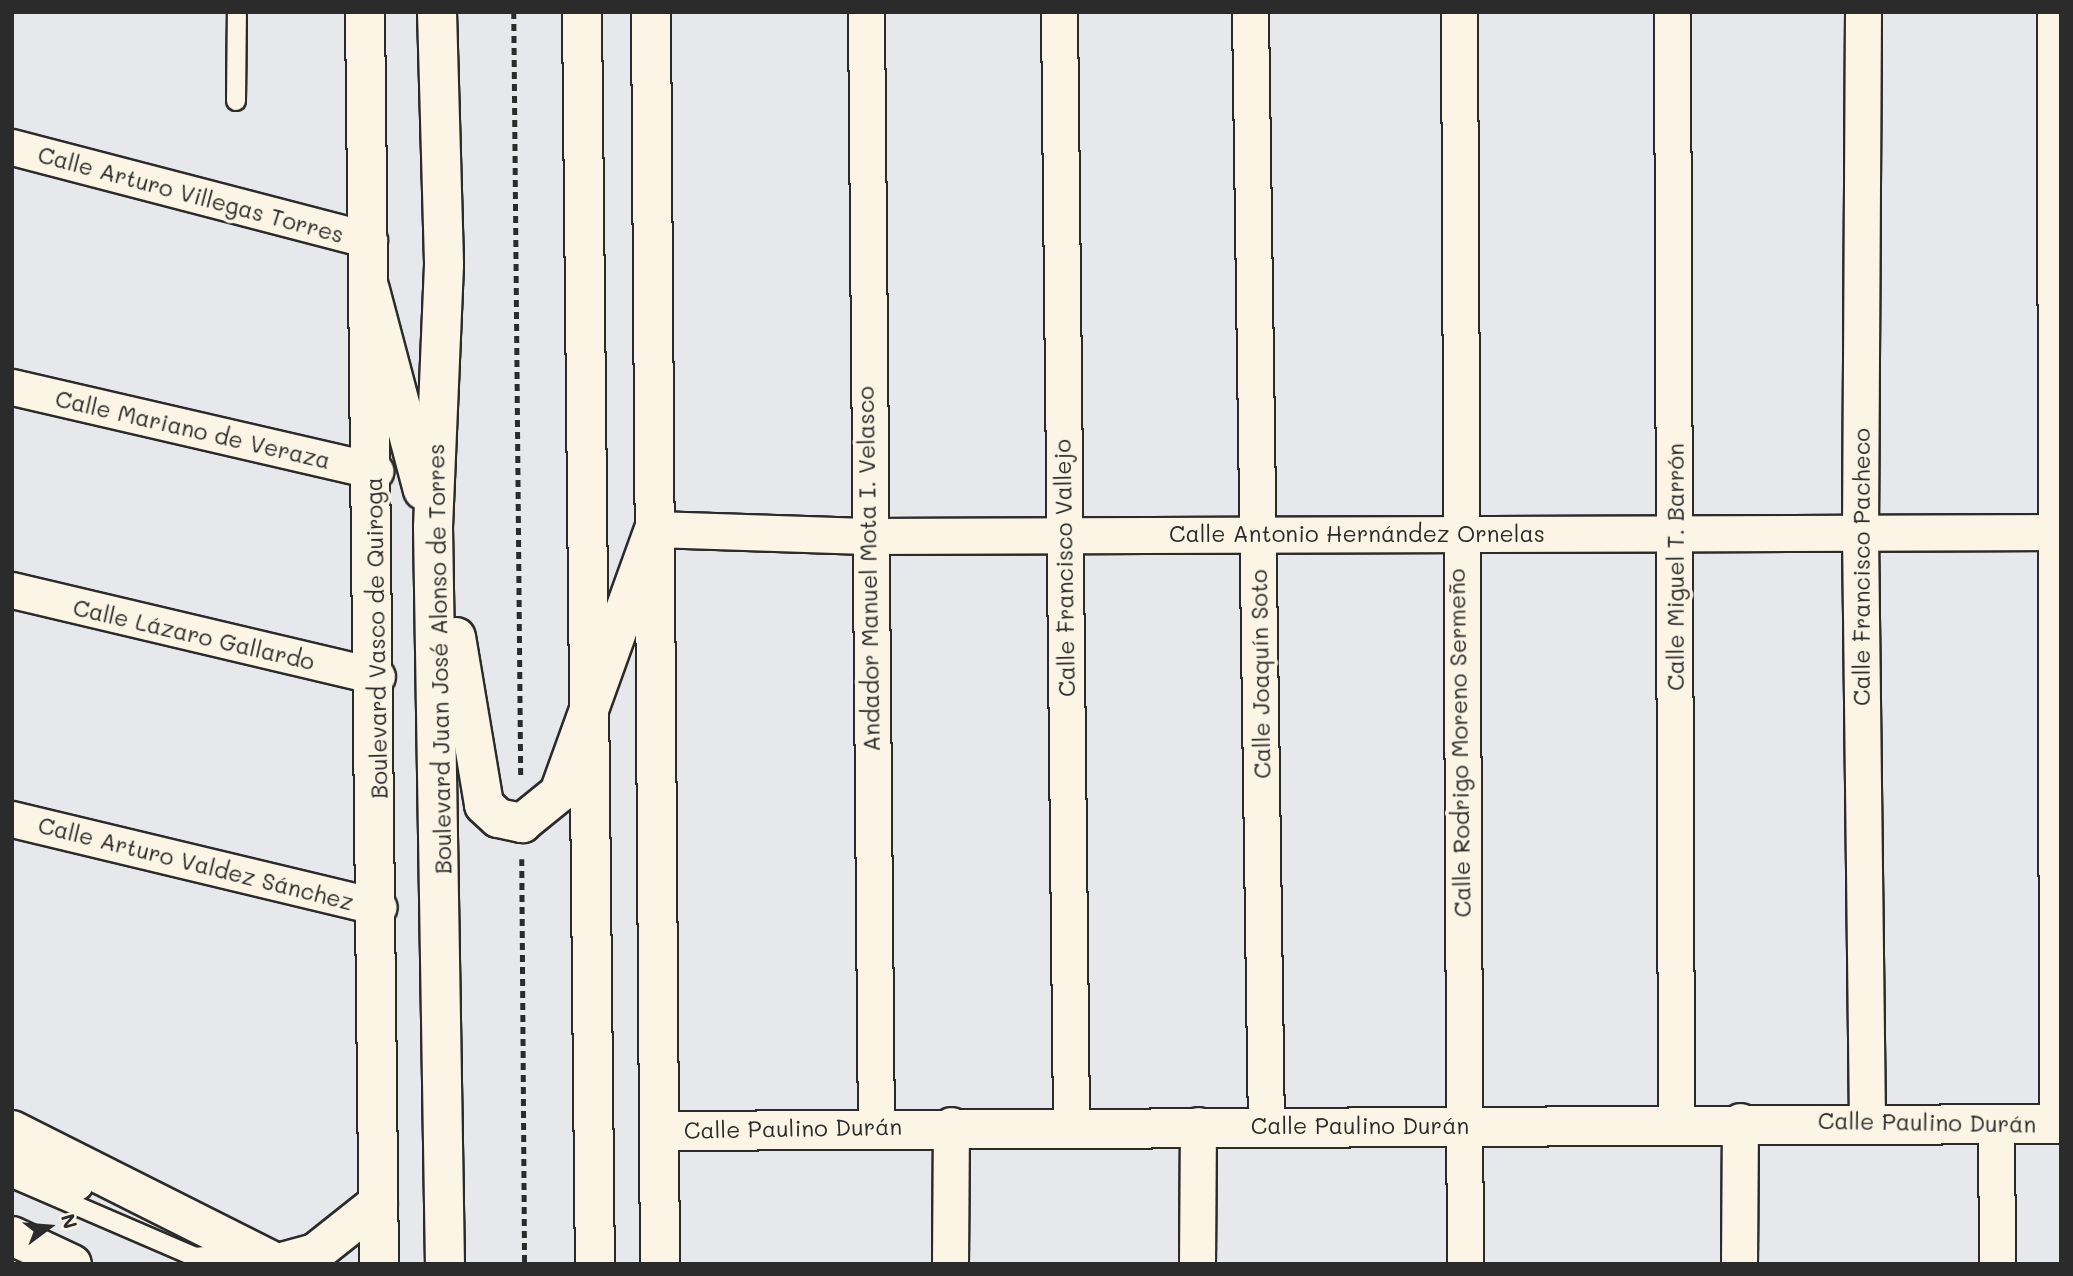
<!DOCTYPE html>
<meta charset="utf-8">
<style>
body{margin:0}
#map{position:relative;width:2073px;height:1276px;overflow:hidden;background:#e7e8eb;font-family:Mali,sans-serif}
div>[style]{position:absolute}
.path>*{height:4.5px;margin-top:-2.25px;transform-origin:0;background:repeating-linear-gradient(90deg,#2b2b2b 0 7px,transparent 0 12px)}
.roads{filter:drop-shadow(2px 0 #2b2b2b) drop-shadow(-2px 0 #2b2b2b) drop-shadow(0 2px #2b2b2b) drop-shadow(0 -2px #2b2b2b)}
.service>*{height:18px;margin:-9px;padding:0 9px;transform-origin:9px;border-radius:9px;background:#fcf5e5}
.minor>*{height:35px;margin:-17.5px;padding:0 17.5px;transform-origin:17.5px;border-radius:17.5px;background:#fcf5e5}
.tertiary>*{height:38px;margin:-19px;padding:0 19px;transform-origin:19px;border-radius:19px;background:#fcf5e5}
.secondary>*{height:38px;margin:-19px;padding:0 19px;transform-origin:19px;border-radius:19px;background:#fcf5e5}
.primary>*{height:38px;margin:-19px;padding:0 19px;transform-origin:19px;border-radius:19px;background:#fcf5e5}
span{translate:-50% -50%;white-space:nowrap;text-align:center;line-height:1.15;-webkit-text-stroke:7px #fcf5e5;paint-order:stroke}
.street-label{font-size:23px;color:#2b2b2b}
.frame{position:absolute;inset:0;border:14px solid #2b2b2b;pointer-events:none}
.north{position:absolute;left:14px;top:1192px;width:70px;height:70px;-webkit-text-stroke:5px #fcf5e5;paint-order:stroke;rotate:74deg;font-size:19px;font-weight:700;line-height:28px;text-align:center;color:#2b2b2b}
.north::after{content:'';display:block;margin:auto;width:24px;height:32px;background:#2b2b2b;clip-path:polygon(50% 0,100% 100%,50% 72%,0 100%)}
</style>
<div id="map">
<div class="path">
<div style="left:514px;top:12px;width:764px;rotate:89.48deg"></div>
<div style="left:522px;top:859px;width:405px;rotate:89.6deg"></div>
</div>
<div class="roads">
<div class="service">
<div style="left:236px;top:101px;width:89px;rotate:-89.4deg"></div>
<div style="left:12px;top:1178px;width:199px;rotate:23.3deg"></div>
<div style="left:195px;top:1257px;width:52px;rotate:-5.5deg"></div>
</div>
<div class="minor">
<div style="left:866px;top:12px;width:1114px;rotate:89.49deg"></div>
<div style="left:1059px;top:12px;width:1112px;rotate:89.38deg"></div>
<div style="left:1250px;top:12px;width:1113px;rotate:89.18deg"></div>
<div style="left:1459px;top:12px;width:1252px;rotate:89.73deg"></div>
<div style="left:1672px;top:12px;width:1111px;rotate:89.79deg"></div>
<div style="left:1863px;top:12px;width:520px;rotate:90.33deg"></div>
<div style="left:1860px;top:532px;width:589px;rotate:89.32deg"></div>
<div style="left:2055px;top:12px;width:1112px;rotate:89.9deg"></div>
<div style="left:12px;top:147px;width:369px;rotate:14.6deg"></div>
<div style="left:12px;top:387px;width:373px;rotate:13deg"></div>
<div style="left:654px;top:529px;width:212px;rotate:1.9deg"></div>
<div style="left:866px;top:536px;width:1195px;rotate:-0.19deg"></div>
<div style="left:12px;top:590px;width:375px;rotate:13.3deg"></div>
<div style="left:12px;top:819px;width:377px;rotate:13.5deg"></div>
<div style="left:1996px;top:1123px;width:141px;rotate:89.6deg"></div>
<div style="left:950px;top:1264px;width:139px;rotate:-89.6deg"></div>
<div style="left:1197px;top:1264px;width:139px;rotate:-89.6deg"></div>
<div style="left:1739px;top:1264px;width:143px;rotate:-89.6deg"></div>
</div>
<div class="tertiary">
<div style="left:365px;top:12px;width:1252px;rotate:89.36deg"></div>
<div style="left:651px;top:12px;width:1252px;rotate:89.59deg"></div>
<div style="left:659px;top:1131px;width:1402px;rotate:-0.29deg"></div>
</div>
<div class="secondary">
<div style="left:12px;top:1130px;width:298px;rotate:26.7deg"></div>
<div style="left:12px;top:1166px;width:25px"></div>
<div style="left:37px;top:1166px;width:41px;rotate:22.8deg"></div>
<div style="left:12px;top:1236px;width:66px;rotate:25deg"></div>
<div style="left:278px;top:1263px;width:38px;rotate:-15deg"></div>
<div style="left:315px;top:1253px;width:80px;rotate:-38.4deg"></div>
</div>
<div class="primary">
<div style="left:437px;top:12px;width:253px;rotate:88.4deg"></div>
<div style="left:444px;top:265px;width:262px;rotate:92.4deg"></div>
<div style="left:433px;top:527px;width:737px;rotate:89.07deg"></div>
<div style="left:582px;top:12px;width:1252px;rotate:89.41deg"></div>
<div style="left:370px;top:290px;width:207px;rotate:75.2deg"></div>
<div style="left:456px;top:637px;width:170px;rotate:80.5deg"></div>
<div style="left:484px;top:805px;width:19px;rotate:43deg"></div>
<div style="left:498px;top:818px;width:25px;rotate:12deg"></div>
<div style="left:522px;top:823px;width:48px;rotate:-39deg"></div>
<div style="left:559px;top:793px;width:281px;rotate:-70.2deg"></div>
</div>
</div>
<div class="street-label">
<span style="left:191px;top:194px;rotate:15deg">Calle Arturo Villegas Torres</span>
<span style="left:193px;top:429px;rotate:13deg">Calle Mariano de Veraza</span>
<span style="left:1357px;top:533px">Calle Antonio Hernández Ornelas</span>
<span style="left:1675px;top:567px;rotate:-90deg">Calle Miguel T. Barrón</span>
<span style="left:1861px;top:567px;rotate:-90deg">Calle Francisco Pacheco</span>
<span style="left:1064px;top:568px;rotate:-91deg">Calle Francisco Vallejo</span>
<span style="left:868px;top:569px;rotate:-91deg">Andador Manuel Mota I. Velasco</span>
<span style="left:194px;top:634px;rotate:13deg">Calle Lázaro Gallardo</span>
<span style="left:376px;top:638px;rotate:-91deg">Boulevard Vasco de Quiroga</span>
<span style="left:439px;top:659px;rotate:-91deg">Boulevard Juan José Alonso de Torres</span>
<span style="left:1260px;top:674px;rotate:-91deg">Calle Joaquín Soto</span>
<span style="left:1459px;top:743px;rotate:-91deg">Calle Rodrigo Moreno Sermeño</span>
<span style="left:196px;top:863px;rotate:14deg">Calle Arturo Valdez Sánchez</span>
<span style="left:1927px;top:1122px;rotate:1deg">Calle Paulino Durán</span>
<span style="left:1360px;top:1125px">Calle Paulino Durán</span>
<span style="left:793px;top:1128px;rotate:-1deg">Calle Paulino Durán</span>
</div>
<div class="frame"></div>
<div class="north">N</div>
</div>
